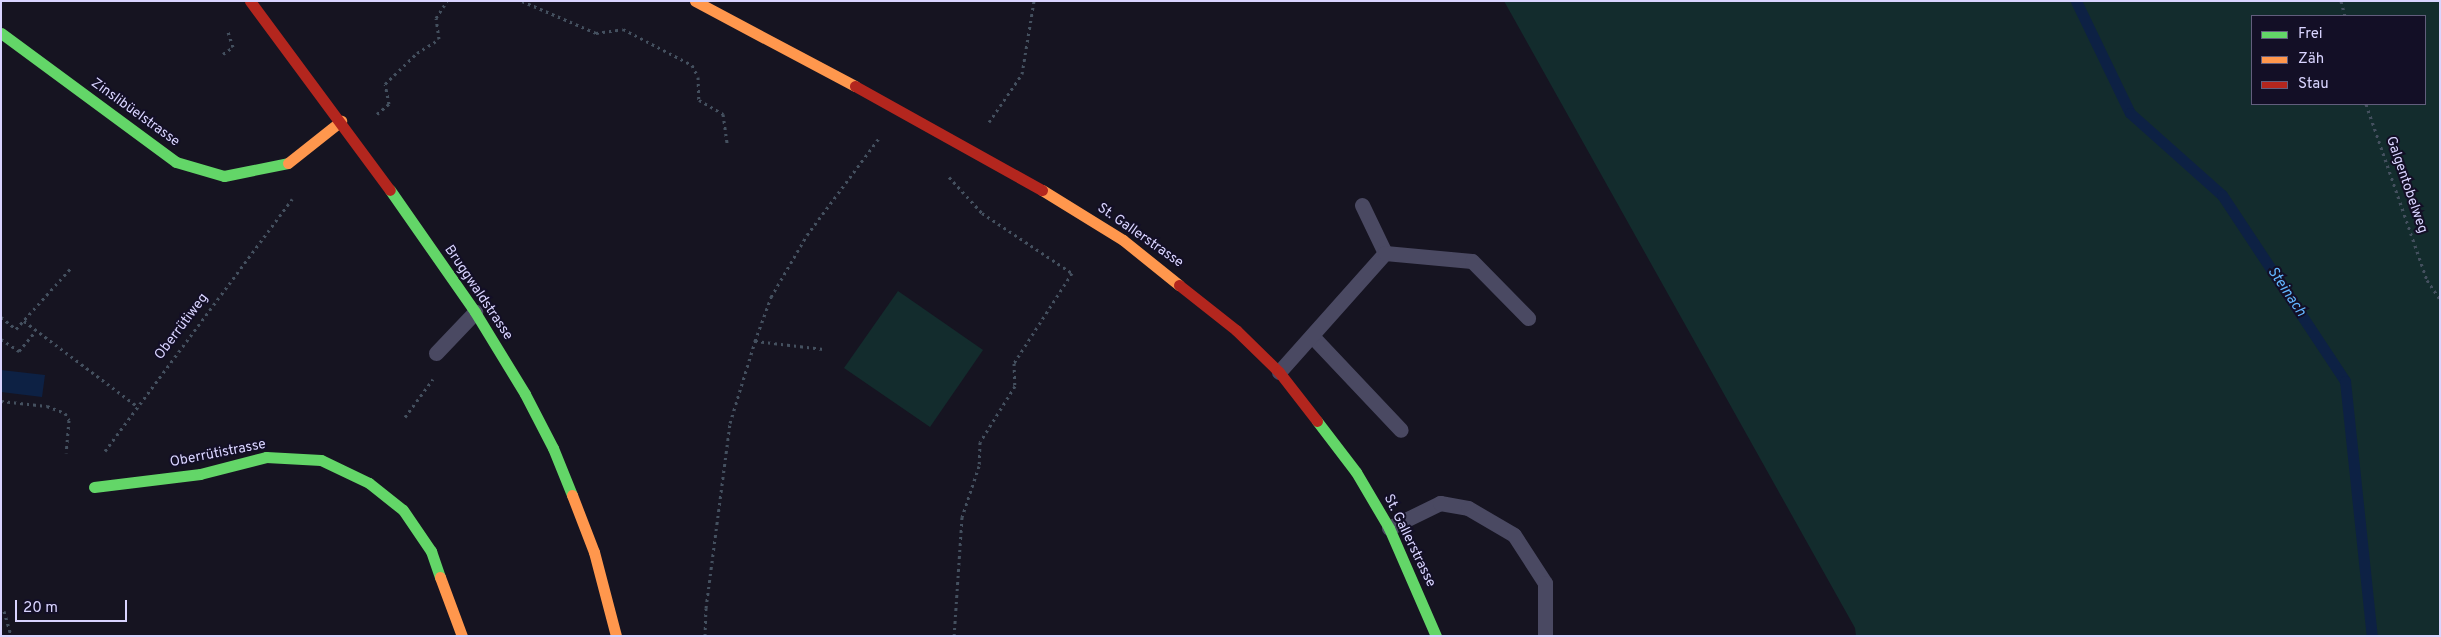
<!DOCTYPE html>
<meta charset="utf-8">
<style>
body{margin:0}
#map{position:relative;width:2441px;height:637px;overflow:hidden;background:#161421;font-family:Overpass,sans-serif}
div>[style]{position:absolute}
.green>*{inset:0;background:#132c2d}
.water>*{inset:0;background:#0d2144}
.stream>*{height:11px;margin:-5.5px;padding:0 5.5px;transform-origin:5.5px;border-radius:5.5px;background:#0d2144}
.path>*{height:3px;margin-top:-1.5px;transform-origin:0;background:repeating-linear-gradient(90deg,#44505f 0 2.5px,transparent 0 6.5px)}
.lane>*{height:15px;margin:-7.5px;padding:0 7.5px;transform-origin:7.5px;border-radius:7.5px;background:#4a4962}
.fast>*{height:11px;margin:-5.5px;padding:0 5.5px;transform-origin:5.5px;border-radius:5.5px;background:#63d668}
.slow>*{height:11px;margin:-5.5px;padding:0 5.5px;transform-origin:5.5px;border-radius:5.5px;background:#ff974d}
.jam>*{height:11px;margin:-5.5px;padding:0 5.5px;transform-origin:5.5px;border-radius:5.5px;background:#b3261e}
span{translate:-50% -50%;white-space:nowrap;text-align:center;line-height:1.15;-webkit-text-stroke:4px #130f26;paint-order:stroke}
.street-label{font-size:14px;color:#d9d4ff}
.water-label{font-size:15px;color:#62b6ff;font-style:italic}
.frame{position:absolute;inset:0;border:2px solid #d9d4ff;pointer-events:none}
.legend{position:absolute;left:2251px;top:15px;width:175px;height:90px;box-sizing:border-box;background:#130f26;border:1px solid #625e7d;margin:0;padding:6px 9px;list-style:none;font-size:15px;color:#d9d4ff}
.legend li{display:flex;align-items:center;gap:10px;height:25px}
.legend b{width:25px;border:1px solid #625e7d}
.scale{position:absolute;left:15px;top:600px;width:112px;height:22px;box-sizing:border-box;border:2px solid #d9d4ff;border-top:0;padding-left:6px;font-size:15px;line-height:18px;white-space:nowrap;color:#d9d4ff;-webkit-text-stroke:4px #130f26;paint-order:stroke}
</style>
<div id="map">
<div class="green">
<div style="clip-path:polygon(evenodd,1504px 1px,2440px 1px,2440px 636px,1856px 636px,1855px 628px,1504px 1px,2252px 16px,2425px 16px,2425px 104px,2252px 104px,2252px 16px)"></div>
<div style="clip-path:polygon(898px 291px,983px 350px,930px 427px,844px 368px)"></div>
</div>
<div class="water">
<div style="clip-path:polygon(1px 370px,45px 375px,42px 397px,1px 392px)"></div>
</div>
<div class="stream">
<div style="left:2076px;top:1px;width:124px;rotate:64.3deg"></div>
<div style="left:2130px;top:113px;width:123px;rotate:41.7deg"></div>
<div style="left:2222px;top:195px;width:223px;rotate:56.5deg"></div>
<div style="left:2345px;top:381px;width:256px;rotate:84deg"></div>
</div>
<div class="path">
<div style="left:522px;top:1px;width:81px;rotate:23.4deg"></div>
<div style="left:596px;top:33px;width:27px;rotate:-8deg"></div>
<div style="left:623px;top:29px;width:78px;rotate:27.6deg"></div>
<div style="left:692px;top:65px;width:13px;rotate:63deg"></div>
<div style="left:698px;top:77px;width:23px;rotate:88deg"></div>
<div style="left:699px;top:100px;width:28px;rotate:30deg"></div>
<div style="left:723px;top:114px;width:29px;rotate:82deg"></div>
<div style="left:2341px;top:1px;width:16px;rotate:75deg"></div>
<div style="left:223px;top:54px;width:12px;rotate:-35deg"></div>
<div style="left:233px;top:47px;width:19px;rotate:-108deg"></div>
<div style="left:2366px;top:104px;width:186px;rotate:70.9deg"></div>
<div style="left:2427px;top:280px;width:23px;rotate:56deg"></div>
<div style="left:377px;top:114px;width:16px;rotate:-40deg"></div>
<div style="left:389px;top:104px;width:20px;rotate:-101deg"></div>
<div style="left:385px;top:84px;width:45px;rotate:-44.1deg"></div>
<div style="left:417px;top:53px;width:26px;rotate:-32deg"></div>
<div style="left:439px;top:39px;width:21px;rotate:-98deg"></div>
<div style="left:436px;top:18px;width:20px;rotate:-57deg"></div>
<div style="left:989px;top:122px;width:58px;rotate:-55.5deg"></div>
<div style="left:1022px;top:74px;width:74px;rotate:-80.7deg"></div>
<div style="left:949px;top:177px;width:49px;rotate:47.5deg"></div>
<div style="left:982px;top:213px;width:108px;rotate:33.7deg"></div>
<div style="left:1072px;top:273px;width:107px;rotate:122.8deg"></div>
<div style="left:1014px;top:363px;width:23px;rotate:88deg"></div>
<div style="left:1015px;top:386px;width:66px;rotate:122deg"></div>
<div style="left:980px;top:442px;width:24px;rotate:92deg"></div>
<div style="left:979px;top:466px;width:54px;rotate:108.4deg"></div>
<div style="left:962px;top:517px;width:119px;rotate:93.8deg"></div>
<div style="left:1px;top:317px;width:19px;rotate:39deg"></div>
<div style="left:16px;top:329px;width:81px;rotate:-48deg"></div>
<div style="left:24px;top:321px;width:143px;rotate:37deg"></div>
<div style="left:1px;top:339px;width:22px;rotate:34deg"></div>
<div style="left:19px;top:351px;width:26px;rotate:-50deg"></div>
<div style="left:755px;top:341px;width:69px;rotate:6.6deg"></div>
<div style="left:1px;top:401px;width:46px;rotate:6.2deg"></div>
<div style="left:47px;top:406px;width:19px;rotate:21deg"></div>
<div style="left:65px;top:413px;width:8px;rotate:60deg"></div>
<div style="left:69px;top:420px;width:33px;rotate:95deg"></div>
<div style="left:405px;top:417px;width:47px;rotate:-53.6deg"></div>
<div style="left:105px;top:451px;width:314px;rotate:-53.4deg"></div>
<div style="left:4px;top:611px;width:26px;rotate:74deg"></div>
<div style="left:705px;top:636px;width:28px;rotate:-88deg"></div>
<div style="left:706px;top:608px;width:187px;rotate:-82.6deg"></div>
<div style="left:730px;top:423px;width:86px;rotate:-73deg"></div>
<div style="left:755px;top:341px;width:47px;rotate:-70deg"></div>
<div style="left:771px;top:297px;width:72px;rotate:-59.9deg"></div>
<div style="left:807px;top:235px;width:121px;rotate:-53.4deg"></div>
</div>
<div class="lane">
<div style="left:1362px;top:205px;width:53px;rotate:64.4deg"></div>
<div style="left:1312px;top:336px;width:129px;rotate:46.6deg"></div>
<div style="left:436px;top:353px;width:57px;rotate:-46.4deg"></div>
<div style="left:1279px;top:372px;width:159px;rotate:-48.3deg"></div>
<div style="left:1385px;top:253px;width:87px;rotate:5.3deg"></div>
<div style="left:1472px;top:261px;width:80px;rotate:45.5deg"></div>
<div style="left:1389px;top:528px;width:57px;rotate:-26.1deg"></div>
<div style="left:1440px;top:503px;width:28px;rotate:10deg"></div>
<div style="left:1468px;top:508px;width:53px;rotate:30.4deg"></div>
<div style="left:1514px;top:535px;width:57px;rotate:57.1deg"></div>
<div style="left:1545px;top:583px;width:53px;rotate:90deg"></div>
</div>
<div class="fast">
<div style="left:1px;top:33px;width:217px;rotate:36.4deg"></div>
<div style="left:176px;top:162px;width:50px;rotate:16.3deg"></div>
<div style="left:224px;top:176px;width:65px;rotate:-11.5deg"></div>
<div style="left:390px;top:190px;width:149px;rotate:55.1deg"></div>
<div style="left:475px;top:312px;width:96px;rotate:58.6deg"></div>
<div style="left:525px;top:394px;width:61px;rotate:62.6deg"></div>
<div style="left:553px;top:448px;width:51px;rotate:68deg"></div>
<div style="left:1317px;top:421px;width:64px;rotate:52.6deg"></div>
<div style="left:1356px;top:472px;width:65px;rotate:59.5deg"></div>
<div style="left:1389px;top:528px;width:118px;rotate:66.5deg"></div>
<div style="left:94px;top:487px;width:107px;rotate:-7deg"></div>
<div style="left:200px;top:474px;width:68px;rotate:-14.4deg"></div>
<div style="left:266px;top:457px;width:55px;rotate:3.1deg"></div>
<div style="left:321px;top:460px;width:53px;rotate:25.6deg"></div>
<div style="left:369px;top:483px;width:43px;rotate:38.5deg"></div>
<div style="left:403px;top:510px;width:50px;rotate:55.7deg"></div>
<div style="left:431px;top:551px;width:28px;rotate:71deg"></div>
</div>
<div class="slow">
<div style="left:695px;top:1px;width:181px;rotate:28deg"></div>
<div style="left:288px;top:163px;width:68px;rotate:-38.4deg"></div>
<div style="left:1042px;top:190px;width:95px;rotate:31.7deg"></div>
<div style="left:1123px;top:240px;width:72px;rotate:38.8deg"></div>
<div style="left:572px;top:495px;width:61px;rotate:68.9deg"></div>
<div style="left:594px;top:552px;width:87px;rotate:75.3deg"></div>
<div style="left:440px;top:577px;width:63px;rotate:69.6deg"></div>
</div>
<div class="jam">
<div style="left:250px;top:1px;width:235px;rotate:53.5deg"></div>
<div style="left:855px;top:86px;width:214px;rotate:29.1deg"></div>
<div style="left:1179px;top:285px;width:73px;rotate:38.3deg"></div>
<div style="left:1236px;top:330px;width:60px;rotate:44.3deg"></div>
<div style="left:1279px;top:372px;width:62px;rotate:52.2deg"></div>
</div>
<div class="street-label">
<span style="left:135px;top:113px;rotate:36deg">Zinslibüelstrasse</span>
<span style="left:2406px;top:185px;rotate:71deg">Galgentobelweg</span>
<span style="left:1140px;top:236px;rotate:35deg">St. Gallerstrasse</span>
<span style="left:478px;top:293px;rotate:56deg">Bruggwaldstrasse</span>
<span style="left:182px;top:327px;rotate:-53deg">Oberrütiweg</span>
<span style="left:218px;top:454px;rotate:-11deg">Oberrütistrasse</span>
<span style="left:1409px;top:541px;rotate:64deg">St. Gallerstrasse</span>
</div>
<div class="water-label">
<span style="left:2286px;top:292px;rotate:56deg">Steinach</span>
</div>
<div class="frame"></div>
<ul class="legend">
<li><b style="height:6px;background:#63d668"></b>Frei</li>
<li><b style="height:6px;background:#ff974d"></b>Zäh</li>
<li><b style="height:6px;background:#b3261e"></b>Stau</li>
</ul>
<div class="scale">20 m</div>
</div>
